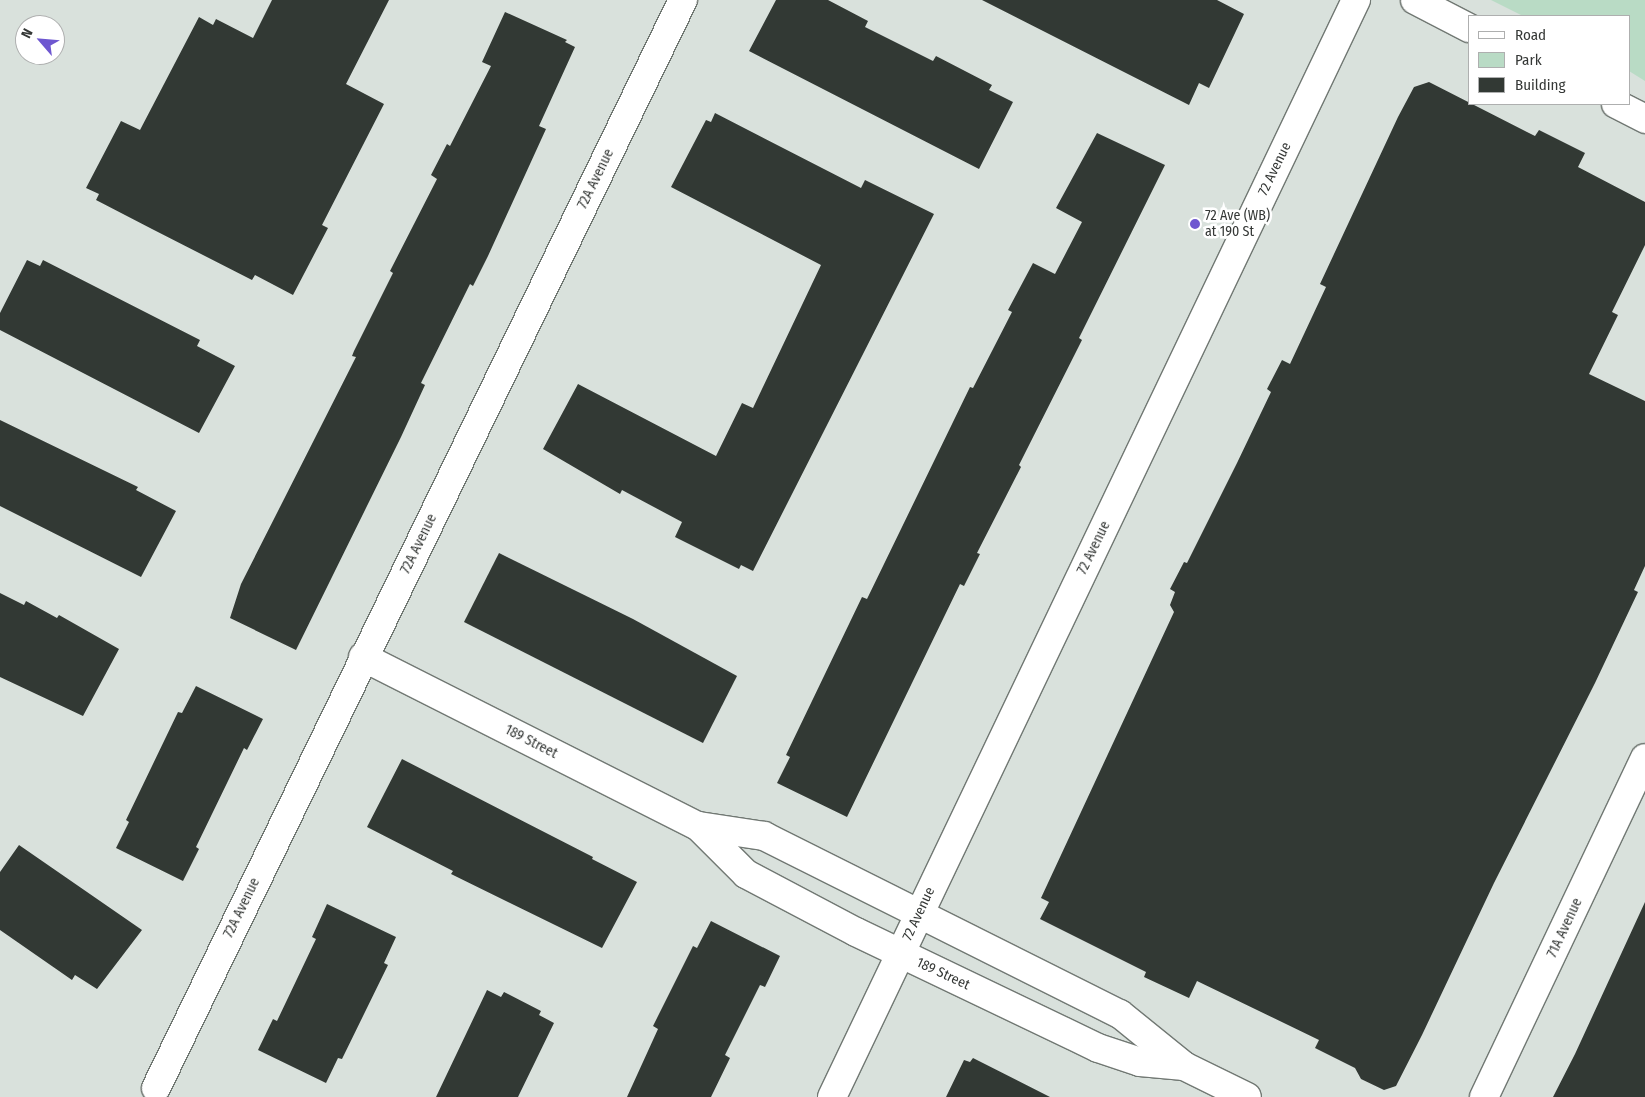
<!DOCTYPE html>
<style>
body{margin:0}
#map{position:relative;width:1645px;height:1097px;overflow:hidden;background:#d9e1dc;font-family:"Fira Sans Condensed",sans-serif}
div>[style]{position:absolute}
.green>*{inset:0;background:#b9dbc5}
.building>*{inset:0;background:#323934}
.roads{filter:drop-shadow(1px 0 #717873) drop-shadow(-1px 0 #717873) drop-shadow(0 1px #717873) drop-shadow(0 -1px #717873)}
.street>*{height:28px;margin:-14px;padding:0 14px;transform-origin:14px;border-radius:14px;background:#fff}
.secondary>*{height:28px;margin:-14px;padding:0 14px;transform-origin:14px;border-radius:14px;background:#fff}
.dots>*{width:14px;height:14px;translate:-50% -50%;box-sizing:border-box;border:2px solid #fff;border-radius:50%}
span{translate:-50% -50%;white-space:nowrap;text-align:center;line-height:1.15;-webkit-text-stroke:5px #fff;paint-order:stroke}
.street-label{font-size:14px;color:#353836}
.poi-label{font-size:14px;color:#353836}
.left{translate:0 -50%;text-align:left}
.legend{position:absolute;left:1468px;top:15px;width:162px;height:90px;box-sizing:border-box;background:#fff;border:1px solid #aeafaf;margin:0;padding:6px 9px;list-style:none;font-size:15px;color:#353836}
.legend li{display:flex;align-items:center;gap:10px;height:25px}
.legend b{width:25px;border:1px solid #aeafaf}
.north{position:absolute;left:15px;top:15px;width:50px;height:50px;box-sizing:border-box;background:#fff;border:1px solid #aeafaf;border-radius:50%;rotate:297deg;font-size:14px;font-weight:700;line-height:20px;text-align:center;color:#353836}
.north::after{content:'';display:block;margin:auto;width:18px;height:22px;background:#6e57d0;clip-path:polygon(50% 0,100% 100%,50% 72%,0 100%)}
</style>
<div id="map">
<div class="green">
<div style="clip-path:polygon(1491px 0,1645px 0,1645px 81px,1629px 71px,1629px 16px,1523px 16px)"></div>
</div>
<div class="building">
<div style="clip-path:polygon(272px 0,389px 0,346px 84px,384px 104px,322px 225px,328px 228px,293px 295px,255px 275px,252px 280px,152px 229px,96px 200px,99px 194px,86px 188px,121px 121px,140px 130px,199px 17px,213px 25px,216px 19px,253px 38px)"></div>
<div style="clip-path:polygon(776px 0,828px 0,868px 21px,865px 27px,933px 61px,936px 56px,992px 85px,989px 90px,1013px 102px,979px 169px,749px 51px)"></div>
<div style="clip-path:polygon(982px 0,1217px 0,1244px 14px,1209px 88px,1199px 83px,1189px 105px)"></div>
<div style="clip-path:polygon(505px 12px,567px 40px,565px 42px,575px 47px,539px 126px,546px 129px,488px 256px,473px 286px,470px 284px,421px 383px,425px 385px,401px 437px,296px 650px,230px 618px,241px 584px,356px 357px,352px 356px,354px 351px,393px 273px,390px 271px,437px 179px,431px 175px,447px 144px,450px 146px,491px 66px,482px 62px)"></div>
<div style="clip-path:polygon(1429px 82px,1535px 136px,1539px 130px,1585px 153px,1578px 167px,1645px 202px,1645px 245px,1612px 312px,1618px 315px,1589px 374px,1645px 401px,1645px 566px,1634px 590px,1638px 592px,1595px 683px,1494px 883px,1422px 1035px,1396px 1086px,1384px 1090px,1361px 1079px,1355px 1068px,1315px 1048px,1319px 1040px,1197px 981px,1189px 998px,1144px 977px,1146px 972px,1040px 919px,1049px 902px,1041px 898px,1174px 612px,1170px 605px,1175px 592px,1170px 589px,1184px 562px,1187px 563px,1237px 463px,1271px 392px,1267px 389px,1282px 360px,1290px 364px,1326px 287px,1320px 284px,1398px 117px,1414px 87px)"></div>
<div style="clip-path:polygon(715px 113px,861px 188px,865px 180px,934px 214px,753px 571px,741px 565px,739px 569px,675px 537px,682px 522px,622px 490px,620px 494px,543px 449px,578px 384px,716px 456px,742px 403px,753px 408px,821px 265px,671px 187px,706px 120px,711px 122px)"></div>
<div style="clip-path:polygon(1097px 133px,1165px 165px,1079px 338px,1082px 340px,1019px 465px,1021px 467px,977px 553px,980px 554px,964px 586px,960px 584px,847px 817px,777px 783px,790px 757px,786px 755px,862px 597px,867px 599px,970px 387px,973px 388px,1012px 312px,1008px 310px,1033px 263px,1055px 274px,1082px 222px,1056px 208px)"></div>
<div style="clip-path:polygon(27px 260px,40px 266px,43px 260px,200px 340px,197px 346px,235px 366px,199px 433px,0 330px,0 313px)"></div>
<div style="clip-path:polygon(0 420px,138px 487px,136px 490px,176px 511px,141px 577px,0 506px)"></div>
<div style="clip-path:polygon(499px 553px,633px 619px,737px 676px,703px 743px,464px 622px)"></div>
<div style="clip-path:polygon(0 593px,24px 605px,26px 601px,57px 618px,59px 615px,119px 649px,83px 716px,0 677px)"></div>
<div style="clip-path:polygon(196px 686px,263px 719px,247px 750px,244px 748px,196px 847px,199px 849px,183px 881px,116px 848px,129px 822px,126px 820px,178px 712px,182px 713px)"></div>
<div style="clip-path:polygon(402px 759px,593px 857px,592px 859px,637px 882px,602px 948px,451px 874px,453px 871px,367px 827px)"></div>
<div style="clip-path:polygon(19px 845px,142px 930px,97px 989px,75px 975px,72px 980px,0 930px,0 872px)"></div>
<div style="clip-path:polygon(1645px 902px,1645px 1097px,1553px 1097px,1575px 1054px)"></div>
<div style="clip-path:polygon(327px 904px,396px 937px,384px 963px,388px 965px,342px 1059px,338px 1058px,326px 1083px,258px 1050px,273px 1019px,277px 1021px,316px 939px,312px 937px)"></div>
<div style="clip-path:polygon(711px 921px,780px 956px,765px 987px,760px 985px,725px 1055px,730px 1058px,711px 1097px,627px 1097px,658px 1029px,653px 1026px,693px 946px,697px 948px)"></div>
<div style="clip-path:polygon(487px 990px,501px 997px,504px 992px,541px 1011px,539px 1015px,554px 1023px,518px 1097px,436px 1097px)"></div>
<div style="clip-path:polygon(973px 1058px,1050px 1097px,946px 1097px,964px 1060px,970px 1062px)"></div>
</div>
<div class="roads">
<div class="street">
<div style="left:1415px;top:0;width:61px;rotate:27.4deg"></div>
<div style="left:1616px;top:104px;width:33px;rotate:27deg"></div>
<div style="left:363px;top:657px;width:375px;rotate:26.8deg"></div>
<div style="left:698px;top:826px;width:67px;rotate:8.6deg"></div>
<div style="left:764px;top:836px;width:398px;rotate:26.6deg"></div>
<div style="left:1120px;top:1014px;width:82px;rotate:39.1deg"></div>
<div style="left:1184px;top:1066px;width:70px;rotate:26.2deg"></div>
<div style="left:698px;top:826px;width:68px;rotate:45deg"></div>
<div style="left:746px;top:874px;width:124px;rotate:27.8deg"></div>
<div style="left:856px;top:932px;width:268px;rotate:25.6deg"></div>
<div style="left:1098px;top:1048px;width:44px;rotate:18.4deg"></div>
<div style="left:1140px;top:1062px;width:44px;rotate:5.2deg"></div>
<div style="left:156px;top:1088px;width:1209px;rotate:-64.16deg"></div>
<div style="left:1484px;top:1097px;width:375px;rotate:-64.6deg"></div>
</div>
<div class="secondary">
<div style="left:832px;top:1097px;width:1216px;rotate:-64.47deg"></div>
</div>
</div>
<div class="dots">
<div style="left:1195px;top:224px;background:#6e57d0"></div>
</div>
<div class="street-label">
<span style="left:1275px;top:169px;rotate:-64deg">72 Avenue</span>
<span style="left:596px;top:179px;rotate:-64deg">72A Avenue</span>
<span style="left:419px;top:544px;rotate:-64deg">72A Avenue</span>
<span style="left:1094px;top:548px;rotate:-64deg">72 Avenue</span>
<span style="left:531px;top:742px;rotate:27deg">189 Street</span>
<span style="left:242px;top:908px;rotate:-64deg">72A Avenue</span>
<span style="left:919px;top:914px;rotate:-65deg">72 Avenue</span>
<span style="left:1565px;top:928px;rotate:-65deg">71A Avenue</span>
<span style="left:943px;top:974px;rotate:25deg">189 Street</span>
</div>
<div class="poi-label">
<span class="left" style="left:1205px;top:224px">72 Ave (WB)<br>at 190 St</span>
</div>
<ul class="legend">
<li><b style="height:6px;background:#fff"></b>Road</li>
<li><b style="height:14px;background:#b9dbc5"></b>Park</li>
<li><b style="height:14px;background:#323934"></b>Building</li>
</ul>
<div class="north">N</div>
</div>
